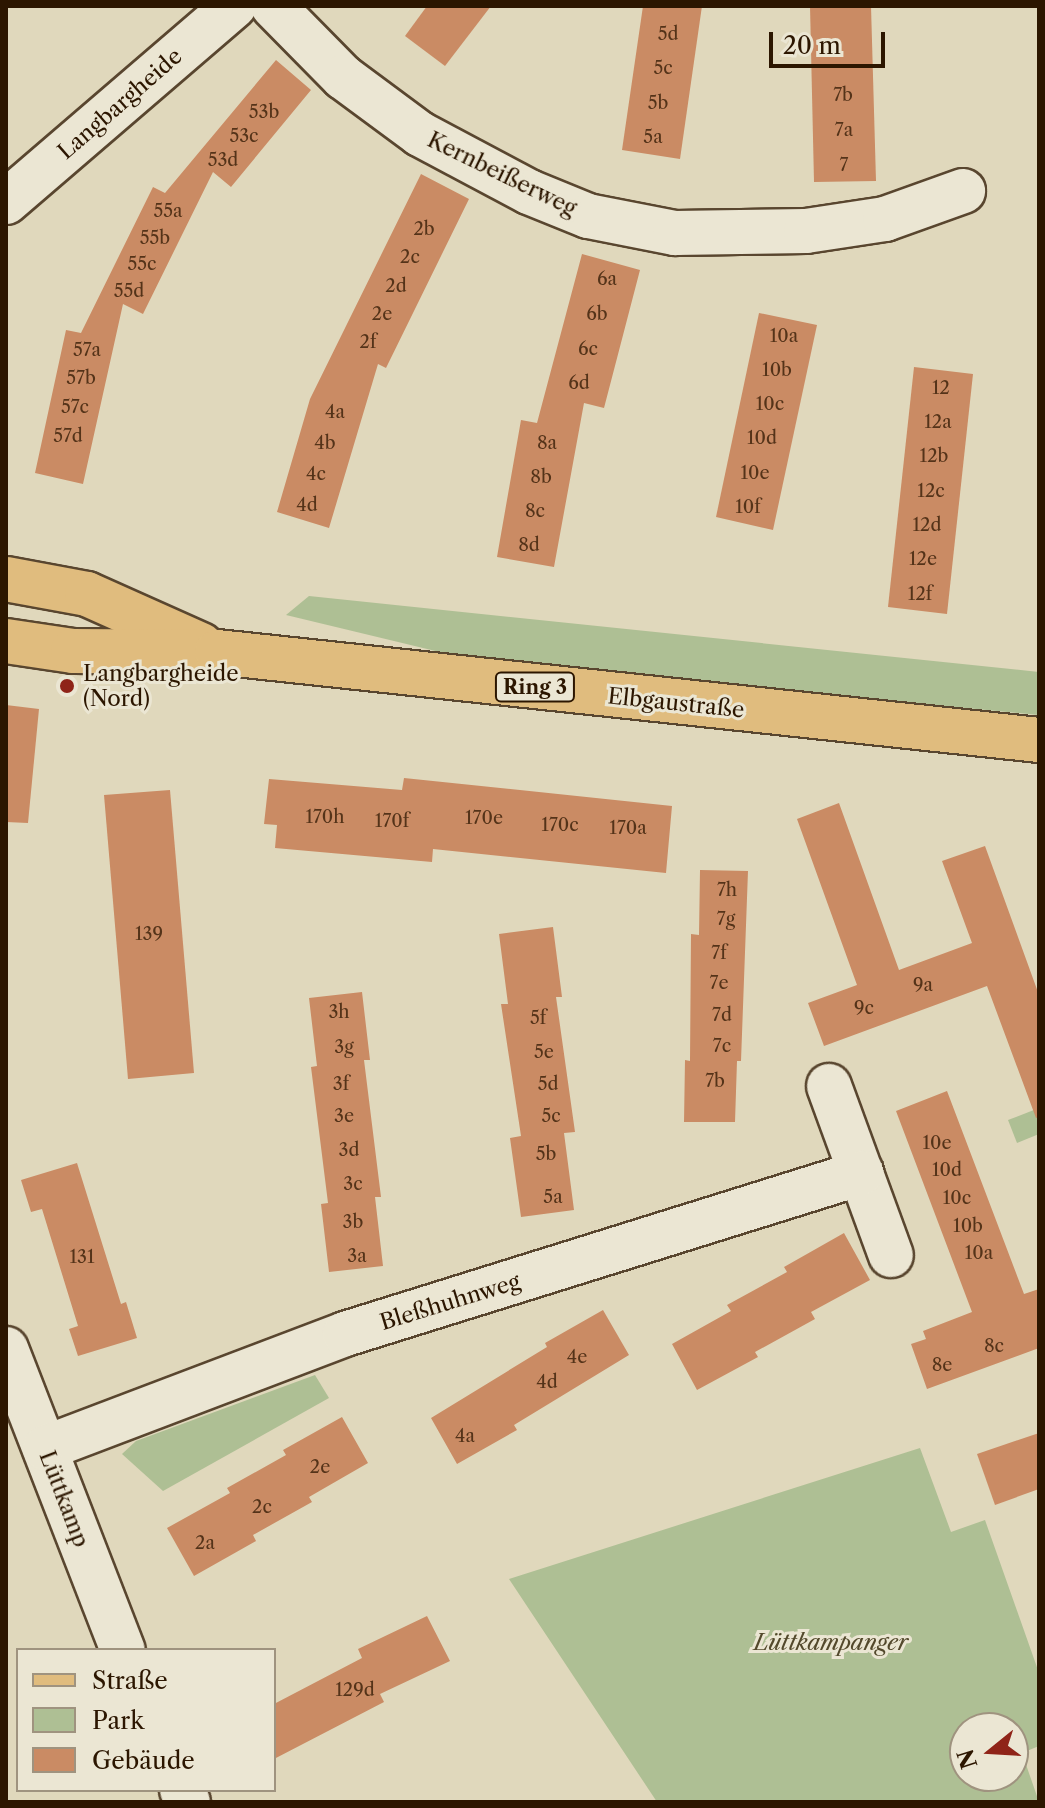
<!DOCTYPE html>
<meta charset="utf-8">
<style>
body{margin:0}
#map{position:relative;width:1045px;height:1808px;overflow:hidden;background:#e0d8bc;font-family:"Libre Caslon Text",serif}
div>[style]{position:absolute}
.green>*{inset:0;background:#aebf94}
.building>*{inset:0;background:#ca8b64}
.roads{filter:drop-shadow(2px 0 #59462f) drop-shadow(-2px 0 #59462f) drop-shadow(0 2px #59462f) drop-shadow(0 -2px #59462f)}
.minor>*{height:44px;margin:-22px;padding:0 22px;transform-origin:22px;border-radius:22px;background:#ebe6d3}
.major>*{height:44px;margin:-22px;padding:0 22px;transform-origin:22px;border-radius:22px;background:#e0bc7e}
.dots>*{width:22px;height:22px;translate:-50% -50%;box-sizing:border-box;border:4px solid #ebe6d3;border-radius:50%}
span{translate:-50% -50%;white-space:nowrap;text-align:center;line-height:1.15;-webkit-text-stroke:6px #ebe6d3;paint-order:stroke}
.number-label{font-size:18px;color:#543319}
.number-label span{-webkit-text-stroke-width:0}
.shield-label span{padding:2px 6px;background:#ebe6d3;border:2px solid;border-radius:6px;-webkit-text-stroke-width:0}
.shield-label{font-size:20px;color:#2c1600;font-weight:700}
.street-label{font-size:22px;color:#2c1600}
.poi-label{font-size:22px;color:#2c1600}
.left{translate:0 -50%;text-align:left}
.park-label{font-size:22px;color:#53492c;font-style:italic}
.frame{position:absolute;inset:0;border:8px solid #2c1600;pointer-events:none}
.legend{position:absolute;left:16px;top:1648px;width:260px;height:144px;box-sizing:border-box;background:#ebe6d3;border:2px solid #9f937f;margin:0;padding:10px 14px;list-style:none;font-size:24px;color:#2c1600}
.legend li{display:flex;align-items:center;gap:16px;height:40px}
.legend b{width:40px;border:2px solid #9f937f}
.north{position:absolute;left:949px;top:1712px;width:80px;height:80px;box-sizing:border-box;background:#ebe6d3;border:2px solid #9f937f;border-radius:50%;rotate:252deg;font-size:22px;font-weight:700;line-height:32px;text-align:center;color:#2c1600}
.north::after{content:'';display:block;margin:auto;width:28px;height:36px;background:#8f2418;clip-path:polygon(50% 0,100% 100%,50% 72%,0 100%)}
.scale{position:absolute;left:769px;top:32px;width:116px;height:36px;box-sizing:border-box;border:4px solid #2c1600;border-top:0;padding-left:10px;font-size:24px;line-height:28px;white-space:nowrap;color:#2c1600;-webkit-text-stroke:6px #ebe6d3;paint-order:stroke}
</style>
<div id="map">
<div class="green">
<div style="clip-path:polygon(309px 596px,1039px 672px,1039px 715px,477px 661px,286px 615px)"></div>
<div style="clip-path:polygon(1039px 1108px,1039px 1134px,1017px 1143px,1008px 1120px)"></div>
<div style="clip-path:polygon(315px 1375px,329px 1398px,163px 1491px,122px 1454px,136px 1441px)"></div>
<div style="clip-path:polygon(evenodd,920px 1448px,951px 1532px,985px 1520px,1039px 1673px,1039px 1746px,1022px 1753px,1039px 1802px,657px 1802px,509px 1579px,920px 1448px,1013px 1728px,1013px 1776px,965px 1776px,965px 1728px,1013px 1728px)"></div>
</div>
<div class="building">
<div style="clip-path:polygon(427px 6px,491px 6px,445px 66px,405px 36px)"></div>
<div style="clip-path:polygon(643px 6px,702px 6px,680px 159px,622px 150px)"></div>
<div style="clip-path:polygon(810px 6px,871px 6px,876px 181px,814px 182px)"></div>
<div style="clip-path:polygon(276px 60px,311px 90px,231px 187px,213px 172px,143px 314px,123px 304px,83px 484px,35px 473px,66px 330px,81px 333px,153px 187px,165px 193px)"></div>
<div style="clip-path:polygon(421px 174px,469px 199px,386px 368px,378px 364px,329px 528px,277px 512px,310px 399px)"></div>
<div style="clip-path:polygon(582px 254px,640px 270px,604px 408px,584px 403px,554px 567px,497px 557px,521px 420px,537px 423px)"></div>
<div style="clip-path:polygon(759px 313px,817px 325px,773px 530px,716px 517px)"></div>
<div style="clip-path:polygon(914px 367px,973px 374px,947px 614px,888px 607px)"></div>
<div style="clip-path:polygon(6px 705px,39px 709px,28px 823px,6px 822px)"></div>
<div style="clip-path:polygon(404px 778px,672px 806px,666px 873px,433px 849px,432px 862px,275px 848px,277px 825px,264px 824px,269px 779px,402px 790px)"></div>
<div style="clip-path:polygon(170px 790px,194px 1073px,128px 1079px,104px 795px)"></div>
<div style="clip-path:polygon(839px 803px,899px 970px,972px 943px,942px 861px,985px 846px,1039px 995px,1039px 1117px,1036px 1118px,987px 986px,824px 1046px,808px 1003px,857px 985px,797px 819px)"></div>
<div style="clip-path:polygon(700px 870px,748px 871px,741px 1061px,737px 1061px,735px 1122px,684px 1122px,685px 1060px,690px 1061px,691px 934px,699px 935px)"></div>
<div style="clip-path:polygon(553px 927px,562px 997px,556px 997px,575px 1132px,564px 1133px,574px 1210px,521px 1217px,510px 1138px,521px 1136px,501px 1004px,508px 1004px,499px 934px)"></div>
<div style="clip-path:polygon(362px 992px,370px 1060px,364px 1060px,381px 1197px,375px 1197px,383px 1266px,329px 1272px,321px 1204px,328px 1203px,311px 1067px,317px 1066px,309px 998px)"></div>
<div style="clip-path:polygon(947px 1091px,1024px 1294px,1039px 1289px,1039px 1348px,927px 1389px,911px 1344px,926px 1339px,923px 1331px,972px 1312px,896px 1111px)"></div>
<div style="clip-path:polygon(77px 1163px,121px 1304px,126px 1302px,137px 1338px,78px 1356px,69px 1329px,78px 1326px,42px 1209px,31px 1212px,21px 1180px)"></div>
<div style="clip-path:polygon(844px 1233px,870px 1280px,811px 1312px,815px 1319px,755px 1352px,758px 1357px,697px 1390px,672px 1344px,731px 1311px,727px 1305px,787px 1272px,784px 1267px)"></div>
<div style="clip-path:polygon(603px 1310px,629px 1355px,514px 1425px,517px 1430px,457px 1464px,431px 1418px,547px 1347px,545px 1343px)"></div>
<div style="clip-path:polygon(342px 1417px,368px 1463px,309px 1497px,312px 1502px,253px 1535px,256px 1541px,194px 1576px,167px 1528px,230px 1493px,227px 1488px,286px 1455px,283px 1450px)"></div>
<div style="clip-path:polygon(1039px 1433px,1039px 1489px,995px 1505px,977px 1454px)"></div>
<div style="clip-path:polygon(427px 1616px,450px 1661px,380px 1694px,384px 1702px,274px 1759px,274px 1704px,362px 1658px,358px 1649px)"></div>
</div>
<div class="roads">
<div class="minor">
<div style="left:273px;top:6px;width:100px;rotate:45.4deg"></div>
<div style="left:343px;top:77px;width:96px;rotate:36.5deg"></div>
<div style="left:420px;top:134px;width:123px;rotate:28deg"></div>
<div style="left:529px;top:192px;width:64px;rotate:22.1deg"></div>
<div style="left:588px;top:216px;width:89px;rotate:11.1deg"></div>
<div style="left:675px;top:233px;width:131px;rotate:-0.9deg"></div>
<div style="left:806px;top:231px;width:80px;rotate:-8.6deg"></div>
<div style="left:885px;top:219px;width:83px;rotate:-19.7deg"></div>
<div style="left:6px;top:202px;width:301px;rotate:-40.7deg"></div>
<div style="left:829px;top:1086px;width:180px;rotate:69.9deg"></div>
<div style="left:6px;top:1349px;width:323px;rotate:68.8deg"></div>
<div style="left:45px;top:1448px;width:321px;rotate:-20.8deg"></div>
<div style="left:345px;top:1334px;width:541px;rotate:-17.33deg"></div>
<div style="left:182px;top:1790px;width:13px;rotate:63deg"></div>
</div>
<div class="major">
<div style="left:6px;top:579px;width:82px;rotate:10.5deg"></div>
<div style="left:87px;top:594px;width:125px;rotate:24.1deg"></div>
<div style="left:6px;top:641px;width:68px;rotate:8.5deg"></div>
<div style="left:73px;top:651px;width:144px;rotate:0.4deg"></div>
<div style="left:217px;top:652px;width:827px;rotate:6.11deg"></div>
</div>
</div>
<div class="dots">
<div style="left:67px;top:686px;background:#8f2418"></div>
</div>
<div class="number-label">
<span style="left:668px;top:34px">5d</span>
<span style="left:663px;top:68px">5c</span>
<span style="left:843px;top:95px">7b</span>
<span style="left:658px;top:103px">5b</span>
<span style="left:264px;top:112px">53b</span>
<span style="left:844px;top:130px">7a</span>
<span style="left:244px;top:136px">53c</span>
<span style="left:653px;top:137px">5a</span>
<span style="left:223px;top:160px">53d</span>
<span style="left:844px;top:165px">7</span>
<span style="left:168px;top:211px">55a</span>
<span style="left:424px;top:229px">2b</span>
<span style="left:155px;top:238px">55b</span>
<span style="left:410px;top:257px">2c</span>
<span style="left:142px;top:264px">55c</span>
<span style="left:607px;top:279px">6a</span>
<span style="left:396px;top:286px">2d</span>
<span style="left:129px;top:291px">55d</span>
<span style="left:382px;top:314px">2e</span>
<span style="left:597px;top:314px">6b</span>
<span style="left:784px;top:336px">10a</span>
<span style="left:368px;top:342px">2f</span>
<span style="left:588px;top:349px">6c</span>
<span style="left:87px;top:350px">57a</span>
<span style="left:777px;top:370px">10b</span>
<span style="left:81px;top:378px">57b</span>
<span style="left:579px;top:383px">6d</span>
<span style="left:941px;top:388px">12</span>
<span style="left:770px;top:404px">10c</span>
<span style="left:75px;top:407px">57c</span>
<span style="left:335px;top:412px">4a</span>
<span style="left:938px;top:422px">12a</span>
<span style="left:68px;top:436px">57d</span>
<span style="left:762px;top:438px">10d</span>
<span style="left:325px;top:443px">4b</span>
<span style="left:547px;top:443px">8a</span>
<span style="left:934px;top:456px">12b</span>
<span style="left:755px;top:473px">10e</span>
<span style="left:316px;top:474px">4c</span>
<span style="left:541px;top:477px">8b</span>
<span style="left:931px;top:491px">12c</span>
<span style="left:307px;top:505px">4d</span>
<span style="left:748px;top:507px">10f</span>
<span style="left:535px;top:511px">8c</span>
<span style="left:927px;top:525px">12d</span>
<span style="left:529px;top:545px">8d</span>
<span style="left:923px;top:559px">12e</span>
<span style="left:920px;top:594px">12f</span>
<span style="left:325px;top:817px">170h</span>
<span style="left:484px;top:818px">170e</span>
<span style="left:392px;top:821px">170f</span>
<span style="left:560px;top:825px">170c</span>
<span style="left:628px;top:828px">170a</span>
<span style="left:727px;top:890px">7h</span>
<span style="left:726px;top:919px">7g</span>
<span style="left:149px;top:934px">139</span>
<span style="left:719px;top:953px">7f</span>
<span style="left:719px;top:983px">7e</span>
<span style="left:923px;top:985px">9a</span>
<span style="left:864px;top:1008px">9c</span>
<span style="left:339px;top:1012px">3h</span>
<span style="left:722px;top:1015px">7d</span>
<span style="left:538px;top:1018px">5f</span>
<span style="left:722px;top:1046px">7c</span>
<span style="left:344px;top:1047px">3g</span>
<span style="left:544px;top:1052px">5e</span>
<span style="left:715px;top:1081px">7b</span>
<span style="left:341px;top:1084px">3f</span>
<span style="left:548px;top:1084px">5d</span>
<span style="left:344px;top:1116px">3e</span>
<span style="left:551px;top:1116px">5c</span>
<span style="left:937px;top:1143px">10e</span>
<span style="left:349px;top:1150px">3d</span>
<span style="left:546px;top:1154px">5b</span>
<span style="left:947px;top:1170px">10d</span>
<span style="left:353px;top:1184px">3c</span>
<span style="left:553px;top:1197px">5a</span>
<span style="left:957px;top:1198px">10c</span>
<span style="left:353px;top:1222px">3b</span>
<span style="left:968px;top:1226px">10b</span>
<span style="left:979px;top:1253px">10a</span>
<span style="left:357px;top:1256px">3a</span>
<span style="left:82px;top:1257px">131</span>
<span style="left:994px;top:1346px">8c</span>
<span style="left:577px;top:1357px">4e</span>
<span style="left:942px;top:1365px">8e</span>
<span style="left:547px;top:1382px">4d</span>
<span style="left:465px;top:1436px">4a</span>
<span style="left:320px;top:1467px">2e</span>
<span style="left:262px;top:1507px">2c</span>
<span style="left:205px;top:1543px">2a</span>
<span style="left:355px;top:1690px">129d</span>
</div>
<div class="shield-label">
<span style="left:535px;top:687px">Ring 3</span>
</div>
<div class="street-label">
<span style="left:120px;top:104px;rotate:-41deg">Langbargheide</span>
<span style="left:502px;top:174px;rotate:26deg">Kernbeißerweg</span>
<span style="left:676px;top:703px;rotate:6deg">Elbgaustraße</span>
<span style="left:450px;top:1302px;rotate:-17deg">Bleßhuhnweg</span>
<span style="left:64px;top:1499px;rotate:69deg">Lüttkamp</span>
</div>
<div class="poi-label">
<span class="left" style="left:83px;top:686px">Langbargheide<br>(Nord)</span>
</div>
<div class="park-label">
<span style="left:831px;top:1643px">Lüttkampanger</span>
</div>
<div class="frame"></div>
<ul class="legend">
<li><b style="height:10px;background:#e0bc7e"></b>Straße</li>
<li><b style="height:22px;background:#aebf94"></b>Park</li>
<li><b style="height:22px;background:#ca8b64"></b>Gebäude</li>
</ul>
<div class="north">N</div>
<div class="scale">20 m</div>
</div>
